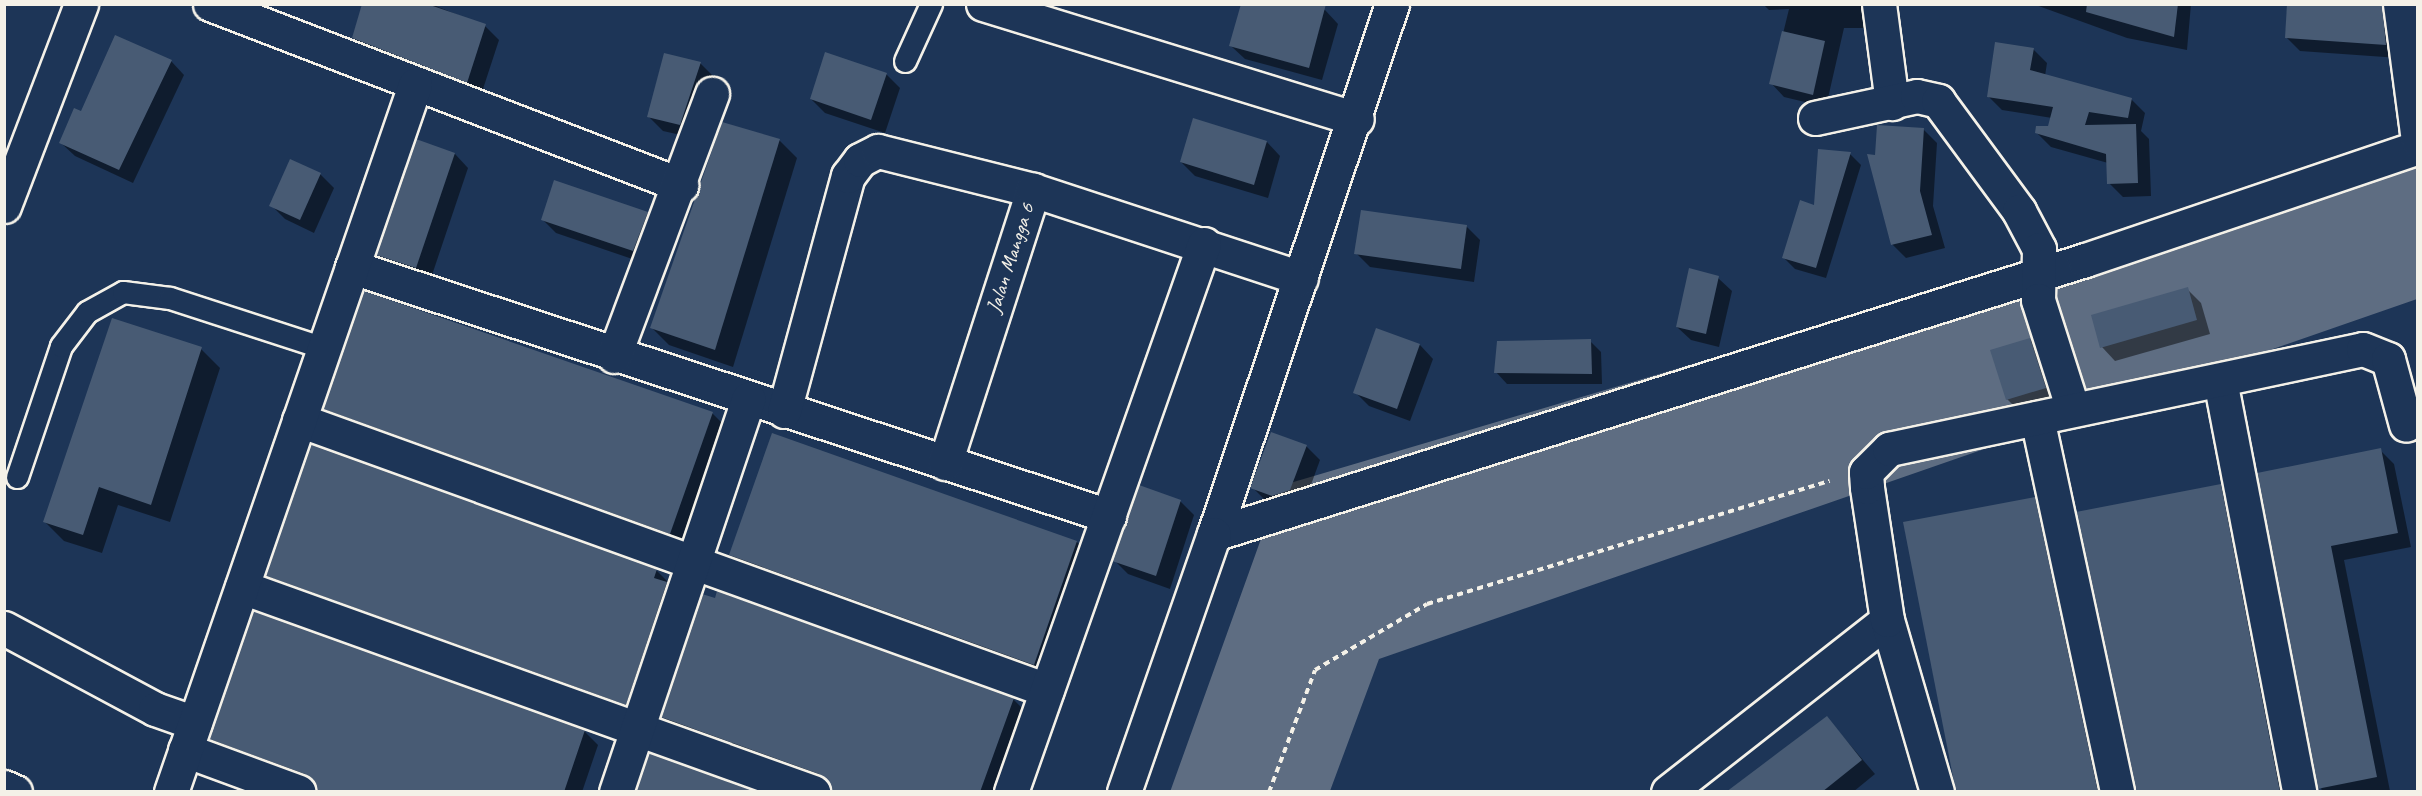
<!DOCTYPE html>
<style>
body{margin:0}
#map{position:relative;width:2422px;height:796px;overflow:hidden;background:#1d3557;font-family:Caveat,sans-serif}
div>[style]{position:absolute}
.water>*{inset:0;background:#5e6d82}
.shadow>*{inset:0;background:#0007}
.building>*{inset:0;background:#485b74}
.path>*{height:4px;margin-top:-2px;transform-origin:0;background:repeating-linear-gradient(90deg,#f4f1e8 0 6px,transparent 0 10.5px)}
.roads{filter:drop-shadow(2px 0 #f4f1e8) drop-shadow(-2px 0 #f4f1e8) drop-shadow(0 2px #f4f1e8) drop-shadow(0 -2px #f4f1e8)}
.service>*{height:21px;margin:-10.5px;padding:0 10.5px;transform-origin:10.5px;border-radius:10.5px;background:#1d3557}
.minor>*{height:33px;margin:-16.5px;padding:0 16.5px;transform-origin:16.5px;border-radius:16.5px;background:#1d3557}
span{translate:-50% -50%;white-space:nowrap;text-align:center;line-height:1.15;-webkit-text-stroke:4.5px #1d3557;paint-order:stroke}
.street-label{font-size:21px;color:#f4f1e8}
.frame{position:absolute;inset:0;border:6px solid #f4f1e8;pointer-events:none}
</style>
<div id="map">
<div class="water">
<div style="clip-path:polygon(2417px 150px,2417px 299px,1379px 659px,1330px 791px,1170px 792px,1280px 486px)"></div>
</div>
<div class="shadow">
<div style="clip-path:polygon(363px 4px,431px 4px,485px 26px,499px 40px,481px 95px,367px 52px,353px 38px)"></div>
<div style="clip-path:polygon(1305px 4px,1325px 10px,1338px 24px,1322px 80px,1245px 59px,1231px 46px)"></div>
<div style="clip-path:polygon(1763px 4px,1864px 4px,1864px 28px,1844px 28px,1826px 107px,1784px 97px,1771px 83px,1789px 9px,1769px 10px)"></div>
<div style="clip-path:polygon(2033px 4px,2191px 4px,2187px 50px,2127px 38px)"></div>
<div style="clip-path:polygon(2381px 10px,2395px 24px,2399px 58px,2300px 51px,2286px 37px)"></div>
<div style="clip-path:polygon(2033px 49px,2047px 63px,2045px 76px,2131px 99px,2145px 113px,2141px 131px,2149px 139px,2151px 196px,2123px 197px,2109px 183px,2108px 163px,2051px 147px,2037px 133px,2049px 127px,2052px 118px,2002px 110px,1988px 96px)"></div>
<div style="clip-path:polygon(171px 61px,184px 75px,133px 183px,75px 156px,61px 143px,81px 113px)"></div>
<div style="clip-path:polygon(700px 63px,714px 77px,694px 138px,663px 131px,649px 117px)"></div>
<div style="clip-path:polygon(886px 74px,900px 88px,885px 133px,825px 113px,811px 99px)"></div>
<div style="clip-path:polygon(1923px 129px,1937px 143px,1933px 206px,1945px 248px,1906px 258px,1892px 244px,1877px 156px)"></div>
<div style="clip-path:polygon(779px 140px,797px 158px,733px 367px,669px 345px,652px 328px)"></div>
<div style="clip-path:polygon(417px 141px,455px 154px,468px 168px,431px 278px,392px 269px,378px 255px)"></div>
<div style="clip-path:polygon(1267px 142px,1280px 156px,1268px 198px,1195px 176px,1181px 162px)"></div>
<div style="clip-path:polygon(1850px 154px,1861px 165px,1826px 278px,1795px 269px,1784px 258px)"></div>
<div style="clip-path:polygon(320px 174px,334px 188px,314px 233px,285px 219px,271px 205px)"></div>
<div style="clip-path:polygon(647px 213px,661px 227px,647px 264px,556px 233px,543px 220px)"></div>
<div style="clip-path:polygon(1466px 226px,1480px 240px,1474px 282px,1370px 267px,1356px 253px)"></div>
<div style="clip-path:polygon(1718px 278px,1732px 291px,1719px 347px,1691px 340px,1677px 327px)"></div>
<div style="clip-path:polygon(2187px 289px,2201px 303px,2210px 334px,2115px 361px,2102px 347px)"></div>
<div style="clip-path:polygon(112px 320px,201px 349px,220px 368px,170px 522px,118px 505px,102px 553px,64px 541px,45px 522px)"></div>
<div style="clip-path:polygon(1377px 330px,1420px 345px,1433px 359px,1410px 421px,1369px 406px,1355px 392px)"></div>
<div style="clip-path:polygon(2030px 339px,2044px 353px,2059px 402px,2021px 413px,2007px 399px)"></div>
<div style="clip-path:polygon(1590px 341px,1601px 352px,1602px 384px,1507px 384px,1496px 372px)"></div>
<div style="clip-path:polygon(325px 408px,712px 413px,726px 427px,683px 547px,339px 422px)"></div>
<div style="clip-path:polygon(1306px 446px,1320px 460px,1304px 504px,1266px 501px,1252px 487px)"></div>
<div style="clip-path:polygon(2380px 450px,2394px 464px,2411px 547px,2344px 560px,2390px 791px,2322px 792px,2259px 474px)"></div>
<div style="clip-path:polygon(2220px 486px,2234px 500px,2290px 792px,2136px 792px)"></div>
<div style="clip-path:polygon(2034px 498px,2048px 512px,2108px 792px,1958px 792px)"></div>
<div style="clip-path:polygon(1180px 501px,1194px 515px,1170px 589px,1128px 574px,1114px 560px)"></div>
<div style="clip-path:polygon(1077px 542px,1090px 556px,1048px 678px,745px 569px,731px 555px)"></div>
<div style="clip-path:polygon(656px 570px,670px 584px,639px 718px,281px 589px,267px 575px)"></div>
<div style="clip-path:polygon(716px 600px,1013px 699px,1027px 713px,999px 792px,831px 792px,830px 786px,676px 731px,663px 717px)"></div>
<div style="clip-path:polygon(1827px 718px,1875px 774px,1853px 792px,1731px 792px)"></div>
<div style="clip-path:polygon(584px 731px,598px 745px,582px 792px,320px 792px,225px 752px,211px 739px)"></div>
</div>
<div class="building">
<div style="clip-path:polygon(362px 4px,427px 4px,486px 24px,467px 83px,352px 38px)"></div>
<div style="clip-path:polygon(1241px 4px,1326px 4px,1309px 68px,1229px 46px)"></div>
<div style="clip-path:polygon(2087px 4px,2178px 4px,2174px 37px,2086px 12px)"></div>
<div style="clip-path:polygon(2287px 4px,2382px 4px,2386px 45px,2285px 38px)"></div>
<div style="clip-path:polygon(1782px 31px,1825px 41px,1813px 95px,1769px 84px)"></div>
<div style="clip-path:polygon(115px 35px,172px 60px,119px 170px,59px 143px,74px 108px,81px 111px)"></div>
<div style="clip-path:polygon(1995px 42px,2034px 48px,2030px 70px,2132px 98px,2128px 118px,2089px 112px,2085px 125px,2136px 124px,2138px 183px,2107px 184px,2106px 154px,2035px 133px,2036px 126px,2048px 126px,2053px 107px,1987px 97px)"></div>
<div style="clip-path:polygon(825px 52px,887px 73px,871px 120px,810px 99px)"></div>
<div style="clip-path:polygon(664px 53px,701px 62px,680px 125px,647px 117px)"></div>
<div style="clip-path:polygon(1193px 118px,1267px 141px,1254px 185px,1180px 162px)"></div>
<div style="clip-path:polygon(722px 122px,780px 139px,715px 350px,650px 328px)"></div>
<div style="clip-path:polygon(1877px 125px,1924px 128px,1920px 191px,1932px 235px,1891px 245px,1867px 154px,1875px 155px)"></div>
<div style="clip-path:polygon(416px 139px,455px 153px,416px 268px,376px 255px)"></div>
<div style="clip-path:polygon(1818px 149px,1851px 152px,1816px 268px,1782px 258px,1800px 200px,1814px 205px)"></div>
<div style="clip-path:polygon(290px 159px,321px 173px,300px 220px,269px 206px)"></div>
<div style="clip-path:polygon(554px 180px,648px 212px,633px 251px,541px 220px)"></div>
<div style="clip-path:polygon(1361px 210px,1467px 225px,1461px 269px,1354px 254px)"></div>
<div style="clip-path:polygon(1689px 268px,1719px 276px,1706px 334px,1676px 327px)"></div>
<div style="clip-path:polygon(2188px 287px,2197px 320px,2100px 348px,2091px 315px)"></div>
<div style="clip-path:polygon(364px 291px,713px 412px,670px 534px,323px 409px)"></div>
<div style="clip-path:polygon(112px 318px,202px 347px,151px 505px,99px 487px,83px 535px,43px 522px)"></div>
<div style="clip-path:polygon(1376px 328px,1420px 344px,1397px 409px,1353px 393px)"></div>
<div style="clip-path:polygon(2030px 338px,2046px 388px,2006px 400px,1990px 350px)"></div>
<div style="clip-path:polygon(1591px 339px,1592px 374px,1494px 373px,1497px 341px)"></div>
<div style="clip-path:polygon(1271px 432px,1307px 445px,1290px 490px,1272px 496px,1250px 488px)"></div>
<div style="clip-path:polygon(772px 433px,1077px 541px,1034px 665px,729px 555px)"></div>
<div style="clip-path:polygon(311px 444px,657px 569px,654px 578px,667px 582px,626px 705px,266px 576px)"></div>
<div style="clip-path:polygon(2381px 448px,2398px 533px,2331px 546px,2377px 777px,2317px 789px,2257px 473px)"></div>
<div style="clip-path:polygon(2221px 484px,2280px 792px,2135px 792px,2076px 512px)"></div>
<div style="clip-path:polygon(1139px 485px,1181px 500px,1156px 576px,1112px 561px)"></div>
<div style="clip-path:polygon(2035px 497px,2098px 792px,1956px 792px,1903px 522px)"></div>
<div style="clip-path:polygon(717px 591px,1014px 698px,980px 792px,831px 792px,819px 774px,661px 717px,702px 594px,715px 598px)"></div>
<div style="clip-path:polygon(253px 611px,585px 730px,564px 792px,320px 792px,305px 774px,209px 739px)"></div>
<div style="clip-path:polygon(1827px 716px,1862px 760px,1822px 792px,1726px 792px)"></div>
<div style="clip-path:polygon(649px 753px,756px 792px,636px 792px)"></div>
</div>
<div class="path">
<div style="left:1269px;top:792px;width:130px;rotate:-69.3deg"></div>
<div style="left:1315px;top:670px;width:130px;rotate:-30.5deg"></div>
<div style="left:1427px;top:604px;width:421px;rotate:-17deg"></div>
</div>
<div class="roads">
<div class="service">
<div style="left:905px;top:61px;width:63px;rotate:-65.5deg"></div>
<div style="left:17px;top:477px;width:138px;rotate:-71.4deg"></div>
<div style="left:61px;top:346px;width:43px;rotate:-52.6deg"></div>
<div style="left:87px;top:312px;width:41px;rotate:-29.1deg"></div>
<div style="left:123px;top:292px;width:47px;rotate:7.3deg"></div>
<div style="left:170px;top:298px;width:162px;rotate:18deg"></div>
</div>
<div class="minor">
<div style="left:210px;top:4px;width:505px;rotate:21.02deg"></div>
<div style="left:983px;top:4px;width:391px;rotate:17.1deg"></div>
<div style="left:1392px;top:4px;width:559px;rotate:108.56deg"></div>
<div style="left:1214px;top:534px;width:913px;rotate:-17.46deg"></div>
<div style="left:2085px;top:260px;width:352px;rotate:-18.7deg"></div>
<div style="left:1879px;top:4px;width:100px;rotate:82.5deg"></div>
<div style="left:2400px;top:4px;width:138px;rotate:82.5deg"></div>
<div style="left:1815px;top:118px;width:104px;rotate:-12.2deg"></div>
<div style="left:1917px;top:96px;width:22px;rotate:13deg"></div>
<div style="left:1938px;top:101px;width:137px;rotate:53.6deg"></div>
<div style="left:2019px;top:211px;width:43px;rotate:62.2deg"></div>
<div style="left:2039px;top:249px;width:51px;rotate:91.1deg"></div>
<div style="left:2038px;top:300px;width:115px;rotate:72.3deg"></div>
<div style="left:4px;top:206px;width:216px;rotate:-69.1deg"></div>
<div style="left:352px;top:267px;width:797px;rotate:18.21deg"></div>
<div style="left:614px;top:356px;width:280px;rotate:-69.5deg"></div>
<div style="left:2220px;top:380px;width:420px;rotate:79.1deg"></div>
<div style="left:784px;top:411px;width:244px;rotate:-74.8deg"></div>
<div style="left:848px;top:176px;width:20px;rotate:-53deg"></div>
<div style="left:860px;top:160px;width:20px;rotate:-27deg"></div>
<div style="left:878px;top:151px;width:160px;rotate:14.1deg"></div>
<div style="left:2037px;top:418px;width:382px;rotate:77.9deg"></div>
<div style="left:299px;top:420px;width:795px;rotate:19.85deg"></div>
<div style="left:945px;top:463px;width:287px;rotate:-72.1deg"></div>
<div style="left:1033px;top:190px;width:282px;rotate:18.2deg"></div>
<div style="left:242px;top:587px;width:607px;rotate:19.75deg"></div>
<div style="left:4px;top:628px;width:171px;rotate:28.2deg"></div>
<div style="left:155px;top:709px;width:42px;rotate:19.3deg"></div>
<div style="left:185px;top:750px;width:121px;rotate:20.2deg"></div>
<div style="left:4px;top:787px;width:12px;rotate:24deg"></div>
<div style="left:171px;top:792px;width:748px;rotate:-70.96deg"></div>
<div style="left:616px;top:792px;width:415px;rotate:-71.4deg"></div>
<div style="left:1011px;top:792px;width:581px;rotate:-70.6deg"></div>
<div style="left:1124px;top:792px;width:273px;rotate:-70.8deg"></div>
<div style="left:1668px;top:792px;width:278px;rotate:-38.1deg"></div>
<div style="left:1937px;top:792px;width:179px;rotate:-106.2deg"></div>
<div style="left:1887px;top:620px;width:134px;rotate:-98.6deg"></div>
<div style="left:1867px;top:487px;width:15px;rotate:-94deg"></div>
<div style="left:1866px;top:472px;width:33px;rotate:-45deg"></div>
<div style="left:1889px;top:449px;width:484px;rotate:-11.9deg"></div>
<div style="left:2363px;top:349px;width:27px;rotate:22deg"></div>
<div style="left:2388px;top:359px;width:68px;rotate:74.7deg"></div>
</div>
</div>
<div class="street-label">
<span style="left:1010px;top:258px;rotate:-72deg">Jalan Mangga 6</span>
</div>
<div class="frame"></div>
</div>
